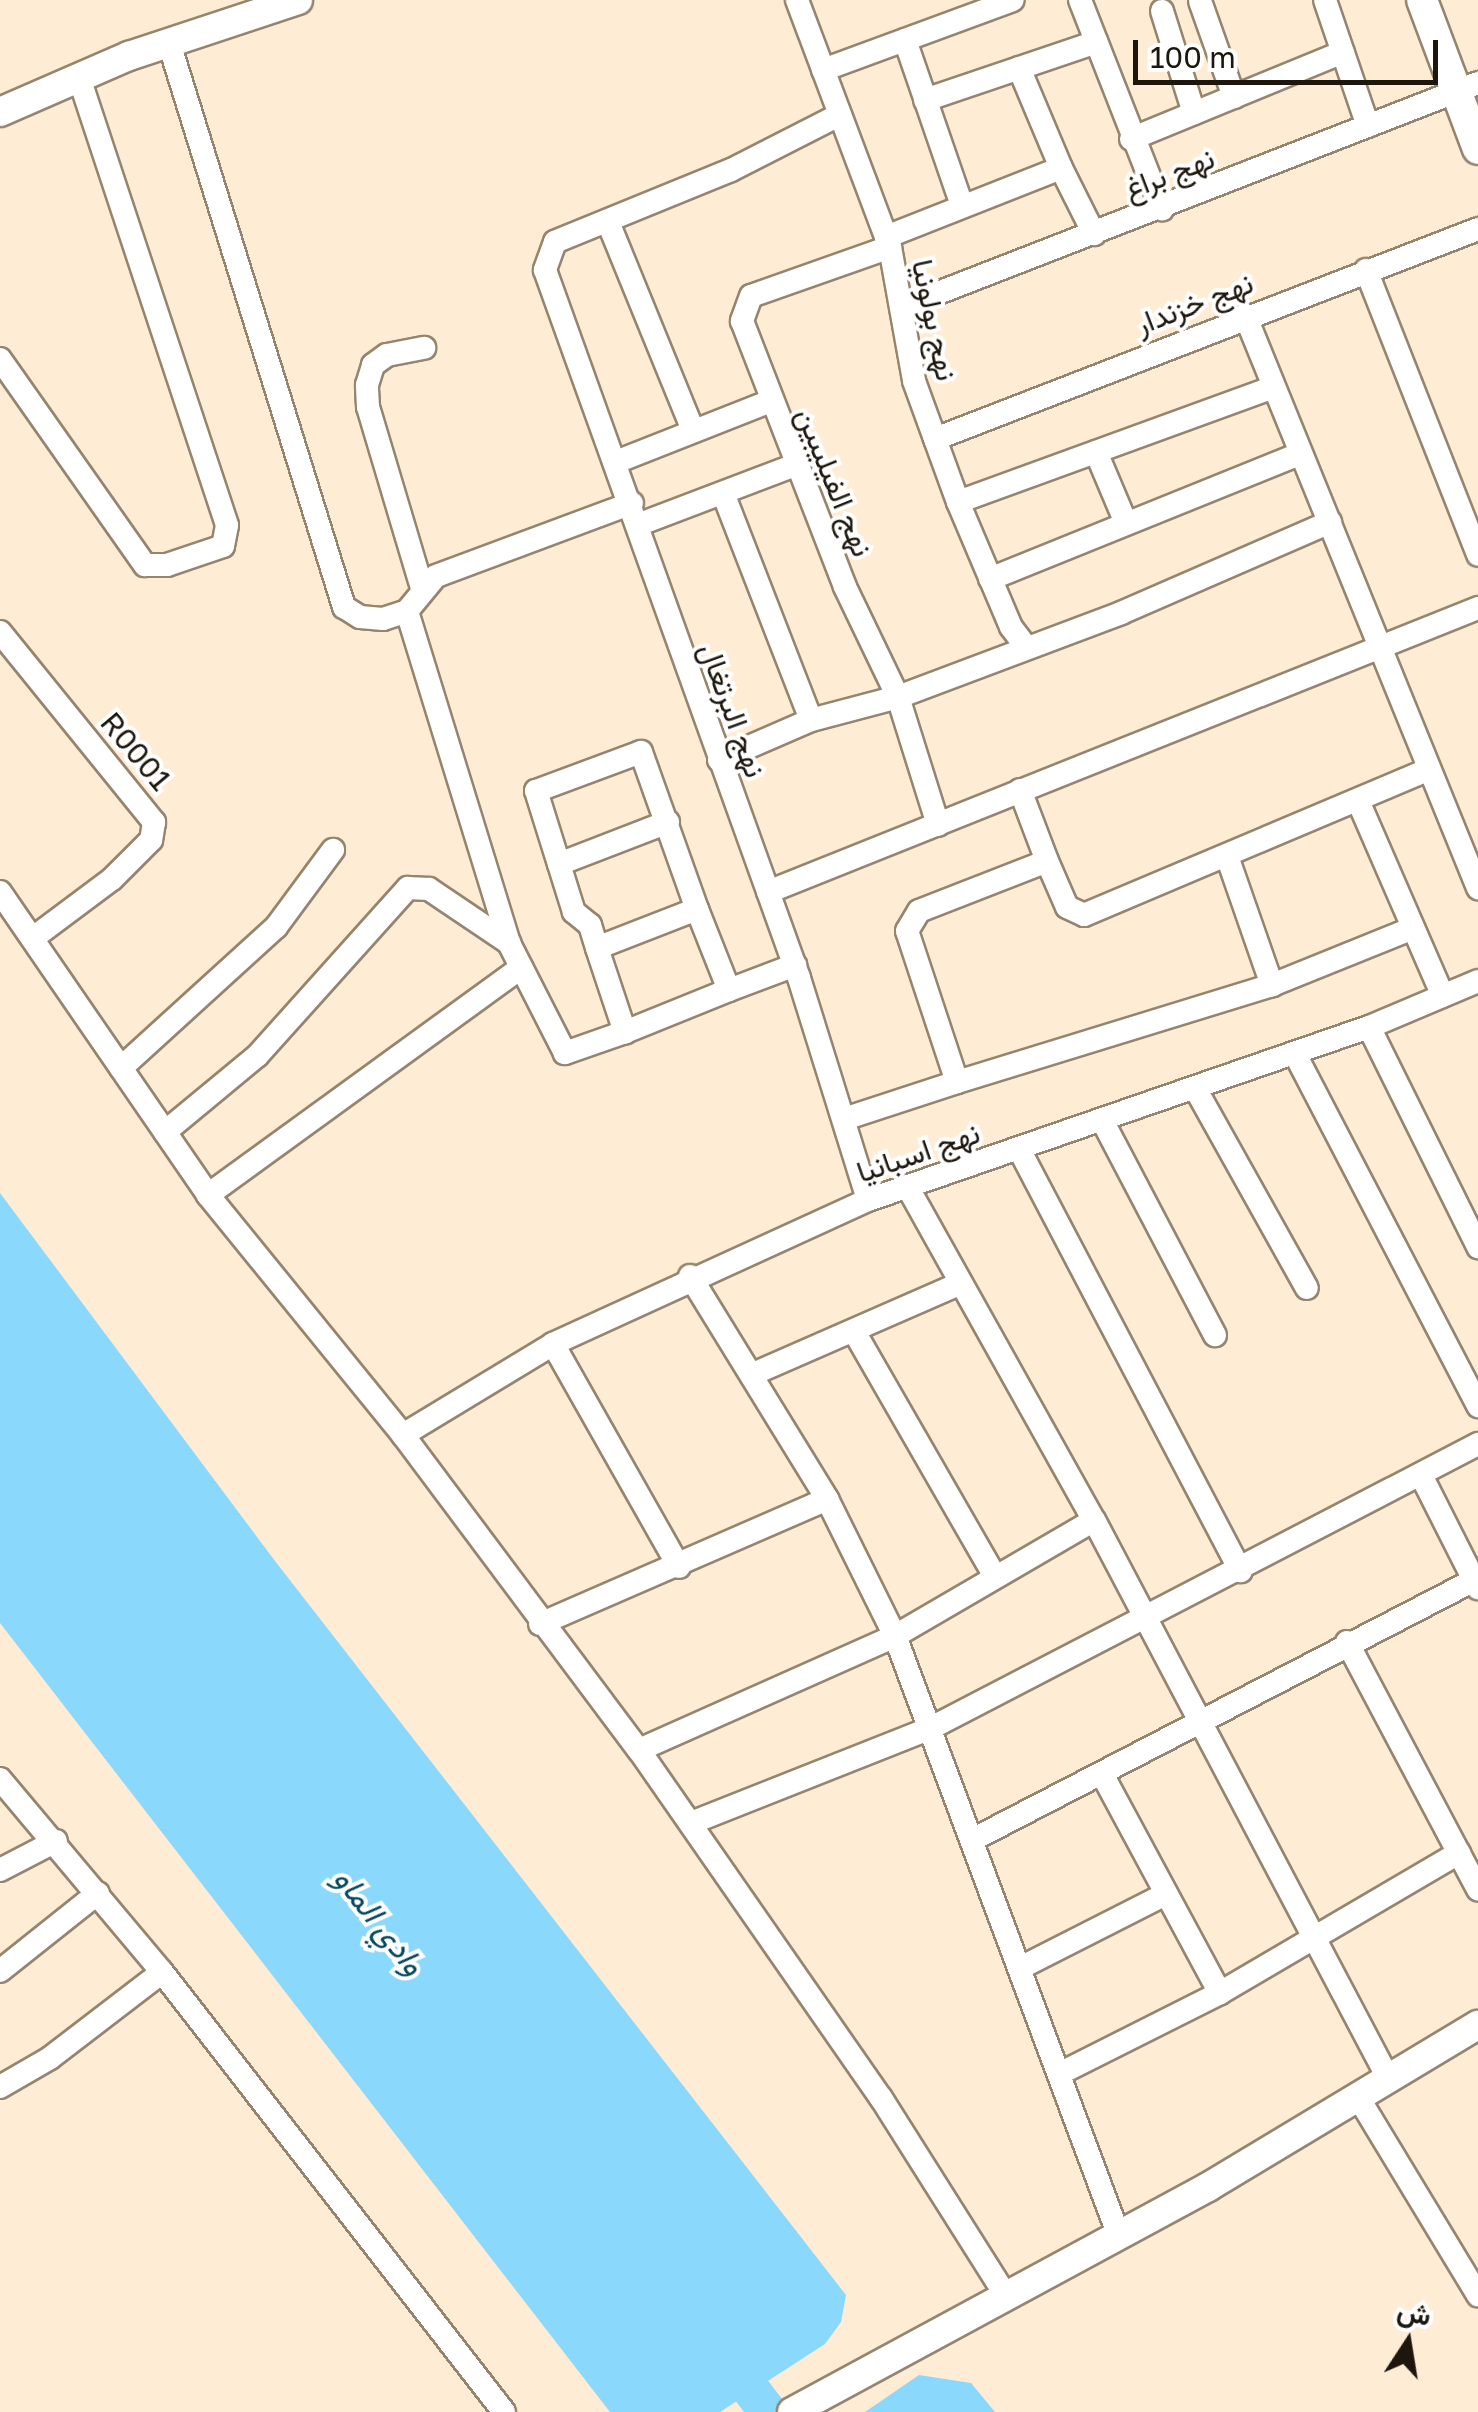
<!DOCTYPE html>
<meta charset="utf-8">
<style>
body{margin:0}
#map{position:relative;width:1478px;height:2412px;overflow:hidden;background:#feecd4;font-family:"Golos Text",Vazirmatn,sans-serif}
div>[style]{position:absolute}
.water>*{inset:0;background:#8ad8fb}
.river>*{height:38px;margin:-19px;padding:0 19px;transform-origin:19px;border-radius:19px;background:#8ad8fb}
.roads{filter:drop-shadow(2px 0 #95856f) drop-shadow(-2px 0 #95856f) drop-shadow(0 2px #95856f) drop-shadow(0 -2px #95856f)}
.minor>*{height:22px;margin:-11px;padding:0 11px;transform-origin:11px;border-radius:11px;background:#fff}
.tertiary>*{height:28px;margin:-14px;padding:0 14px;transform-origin:14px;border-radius:14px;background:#fff}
.secondary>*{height:30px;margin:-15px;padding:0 15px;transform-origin:15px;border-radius:15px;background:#fff}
span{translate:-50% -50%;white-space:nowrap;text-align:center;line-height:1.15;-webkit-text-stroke:8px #fff;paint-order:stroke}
.street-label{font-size:30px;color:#1c160d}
.water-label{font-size:32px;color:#044960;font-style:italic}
.north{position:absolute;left:1358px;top:2292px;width:100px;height:100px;-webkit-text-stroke:8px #fff;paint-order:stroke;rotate:12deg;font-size:28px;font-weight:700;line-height:40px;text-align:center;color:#1c160d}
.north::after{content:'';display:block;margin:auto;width:35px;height:45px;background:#1c160d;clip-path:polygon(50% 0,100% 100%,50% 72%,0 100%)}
.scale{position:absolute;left:1133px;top:40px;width:305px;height:45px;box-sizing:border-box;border:5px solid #1c160d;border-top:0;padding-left:12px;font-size:30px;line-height:35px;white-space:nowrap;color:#1c160d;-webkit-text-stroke:8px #fff;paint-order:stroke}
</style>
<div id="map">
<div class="water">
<div style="clip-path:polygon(0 1193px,275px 1561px,846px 2295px,841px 2322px,825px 2344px,720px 2412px,610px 2412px,0 1623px)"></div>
<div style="clip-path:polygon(919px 2375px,971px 2383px,995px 2412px,865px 2412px)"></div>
</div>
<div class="river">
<div style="left:723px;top:2353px;width:74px;rotate:52.7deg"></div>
</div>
<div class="roads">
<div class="minor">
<div style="left:797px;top:0;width:264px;rotate:69.4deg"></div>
<div style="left:890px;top:247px;width:136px;rotate:79.8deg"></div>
<div style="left:914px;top:381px;width:129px;rotate:70deg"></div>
<div style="left:958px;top:502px;width:136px;rotate:67deg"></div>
<div style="left:1011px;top:627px;width:25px;rotate:53deg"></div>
<div style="left:1080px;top:0;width:225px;rotate:68.6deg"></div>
<div style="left:1325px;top:0;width:133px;rotate:71.2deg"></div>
<div style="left:1200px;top:1px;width:102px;rotate:70.5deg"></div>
<div style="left:1162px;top:11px;width:107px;rotate:72.6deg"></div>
<div style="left:905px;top:40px;width:176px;rotate:71deg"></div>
<div style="left:169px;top:43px;width:591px;rotate:72.76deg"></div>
<div style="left:344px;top:607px;width:19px;rotate:32deg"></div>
<div style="left:360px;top:617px;width:23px;rotate:5deg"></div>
<div style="left:383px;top:619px;width:25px;rotate:-18deg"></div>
<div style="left:1019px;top:68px;width:108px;rotate:67.2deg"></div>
<div style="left:823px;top:70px;width:202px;rotate:-20.2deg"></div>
<div style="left:925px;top:100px;width:181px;rotate:-18.7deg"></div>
<div style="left:839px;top:115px;width:121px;rotate:153deg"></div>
<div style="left:731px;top:170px;width:190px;rotate:157.8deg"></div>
<div style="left:555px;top:242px;width:30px;rotate:110deg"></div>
<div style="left:545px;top:270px;width:752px;rotate:70.26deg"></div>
<div style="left:799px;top:978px;width:232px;rotate:72.7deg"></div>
<div style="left:1131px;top:139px;width:229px;rotate:-22.3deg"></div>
<div style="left:608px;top:222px;width:225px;rotate:67.8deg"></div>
<div style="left:886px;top:237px;width:188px;rotate:-21.5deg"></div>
<div style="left:1061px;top:168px;width:74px;rotate:63.4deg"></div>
<div style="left:890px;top:247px;width:147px;rotate:160.6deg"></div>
<div style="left:751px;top:296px;width:27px;rotate:110deg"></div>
<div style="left:742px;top:321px;width:285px;rotate:68.8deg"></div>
<div style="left:845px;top:587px;width:122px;rotate:64.3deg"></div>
<div style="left:898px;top:697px;width:134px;rotate:72.6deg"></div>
<div style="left:1366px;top:270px;width:306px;rotate:68.5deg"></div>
<div style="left:902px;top:307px;width:618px;rotate:-21.25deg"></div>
<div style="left:1245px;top:315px;width:619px;rotate:67.87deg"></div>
<div style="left:0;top:359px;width:252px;rotate:54.9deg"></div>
<div style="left:145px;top:565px;width:22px"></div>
<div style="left:167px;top:565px;width:59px;rotate:-18.7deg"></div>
<div style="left:223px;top:546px;width:21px;rotate:-79deg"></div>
<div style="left:227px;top:525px;width:472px;rotate:-108.3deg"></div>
<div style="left:935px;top:439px;width:582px;rotate:-21.14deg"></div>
<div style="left:1096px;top:452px;width:77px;rotate:67.1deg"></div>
<div style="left:616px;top:462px;width:167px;rotate:-21.5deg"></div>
<div style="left:723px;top:493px;width:243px;rotate:68.8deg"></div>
<div style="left:958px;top:502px;width:334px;rotate:-20deg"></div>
<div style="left:640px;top:524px;width:166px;rotate:-20.8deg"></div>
<div style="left:990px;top:579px;width:331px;rotate:-22deg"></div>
<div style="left:422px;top:588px;width:189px;rotate:-106.6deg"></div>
<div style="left:368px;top:407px;width:22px;rotate:-93deg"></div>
<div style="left:367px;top:385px;width:21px;rotate:-73deg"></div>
<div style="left:373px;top:365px;width:17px;rotate:-36deg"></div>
<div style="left:387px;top:355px;width:38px;rotate:-11deg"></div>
<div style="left:0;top:632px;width:245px;rotate:51deg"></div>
<div style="left:154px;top:822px;width:18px;rotate:99deg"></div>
<div style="left:151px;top:840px;width:55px;rotate:135deg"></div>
<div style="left:112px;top:879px;width:99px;rotate:143.2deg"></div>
<div style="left:719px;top:760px;width:100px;rotate:-23.5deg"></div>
<div style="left:811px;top:720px;width:90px;rotate:-14.8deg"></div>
<div style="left:898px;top:697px;width:238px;rotate:-20.6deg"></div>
<div style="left:1121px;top:613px;width:228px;rotate:-23.5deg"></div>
<div style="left:1359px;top:803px;width:210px;rotate:66.5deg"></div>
<div style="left:1227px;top:856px;width:137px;rotate:70.8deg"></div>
<div style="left:1047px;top:861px;width:50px;rotate:66.5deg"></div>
<div style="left:1067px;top:907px;width:19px;rotate:25deg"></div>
<div style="left:1084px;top:915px;width:373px;rotate:-22.9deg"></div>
<div style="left:559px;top:864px;width:117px;rotate:-21.1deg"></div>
<div style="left:0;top:892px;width:368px;rotate:55.5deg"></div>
<div style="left:208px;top:1195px;width:309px;rotate:50.9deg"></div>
<div style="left:403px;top:1435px;width:394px;rotate:53.2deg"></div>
<div style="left:639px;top:1750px;width:424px;rotate:55.2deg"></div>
<div style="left:881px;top:2098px;width:234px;rotate:57.7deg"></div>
<div style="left:768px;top:892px;width:765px;rotate:-21.8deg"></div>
<div style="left:597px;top:948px;width:24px;rotate:-107deg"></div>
<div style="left:590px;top:925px;width:21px;rotate:-141deg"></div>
<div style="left:574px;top:912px;width:127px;rotate:-107.4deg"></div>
<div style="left:536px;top:791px;width:112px;rotate:-20.4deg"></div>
<div style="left:641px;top:752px;width:167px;rotate:70.4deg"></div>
<div style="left:729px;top:990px;width:71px;rotate:-20.7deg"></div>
<div style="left:1369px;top:1027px;width:246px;rotate:63.6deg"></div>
<div style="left:625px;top:1032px;width:112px;rotate:-22deg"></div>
<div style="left:729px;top:990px;width:87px;rotate:-111.6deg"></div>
<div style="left:697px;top:909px;width:107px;rotate:158.7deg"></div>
<div style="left:597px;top:948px;width:89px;rotate:71.6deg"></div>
<div style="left:625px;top:1032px;width:64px;rotate:160.7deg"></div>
<div style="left:565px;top:1053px;width:123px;rotate:-117deg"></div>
<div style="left:509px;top:943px;width:347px;rotate:-107.1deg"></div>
<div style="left:407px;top:611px;width:45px;rotate:-50.4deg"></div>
<div style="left:436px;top:576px;width:209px;rotate:-20.4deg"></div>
<div style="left:1295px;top:1054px;width:397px;rotate:62.5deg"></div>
<div style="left:121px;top:1068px;width:210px;rotate:-42.3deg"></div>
<div style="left:276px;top:927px;width:96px;rotate:-53.5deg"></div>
<div style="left:957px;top:1082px;width:330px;rotate:-17.1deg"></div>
<div style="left:1272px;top:985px;width:152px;rotate:-22deg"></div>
<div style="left:1195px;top:1088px;width:229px;rotate:60.8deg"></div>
<div style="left:844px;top:1119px;width:119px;rotate:-18.1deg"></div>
<div style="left:957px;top:1082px;width:159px;rotate:-108.3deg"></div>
<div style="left:907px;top:931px;width:23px;rotate:-59deg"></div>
<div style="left:919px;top:911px;width:137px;rotate:-21.3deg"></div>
<div style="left:1047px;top:861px;width:76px;rotate:-110.8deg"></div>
<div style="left:1102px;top:1120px;width:243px;rotate:62.3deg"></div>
<div style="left:165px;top:1132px;width:119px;rotate:-39.6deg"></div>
<div style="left:257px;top:1056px;width:226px;rotate:-48.1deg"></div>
<div style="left:408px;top:888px;width:21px;rotate:3deg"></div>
<div style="left:429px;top:889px;width:97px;rotate:34deg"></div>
<div style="left:1019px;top:1149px;width:477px;rotate:62.3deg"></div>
<div style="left:907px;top:1186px;width:383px;rotate:60.8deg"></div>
<div style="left:1094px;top:1520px;width:628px;rotate:62.21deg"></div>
<div style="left:208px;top:1195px;width:387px;rotate:-36deg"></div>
<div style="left:690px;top:1276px;width:262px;rotate:58.4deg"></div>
<div style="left:827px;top:1499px;width:153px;rotate:63.6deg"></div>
<div style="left:895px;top:1636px;width:640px;rotate:69.53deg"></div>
<div style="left:855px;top:1333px;width:280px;rotate:60.1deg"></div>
<div style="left:553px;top:1344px;width:256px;rotate:60.5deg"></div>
<div style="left:753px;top:1374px;width:225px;rotate:-23.6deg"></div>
<div style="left:403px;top:1435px;width:175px;rotate:-31.2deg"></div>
<div style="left:553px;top:1344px;width:346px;rotate:-24.6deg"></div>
<div style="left:868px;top:1200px;width:530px;rotate:-19.05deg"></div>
<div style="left:1369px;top:1027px;width:118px;rotate:-22.9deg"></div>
<div style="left:1421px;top:1475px;width:127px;rotate:63.2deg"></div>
<div style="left:540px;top:1624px;width:313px;rotate:-23.5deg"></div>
<div style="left:1347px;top:1642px;width:280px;rotate:62.1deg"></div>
<div style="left:639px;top:1750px;width:280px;rotate:-24deg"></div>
<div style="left:895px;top:1636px;width:230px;rotate:-30.2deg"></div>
<div style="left:1102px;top:1774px;width:249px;rotate:61.7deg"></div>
<div style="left:0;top:1779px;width:252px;rotate:50deg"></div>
<div style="left:162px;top:1972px;width:557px;rotate:52.14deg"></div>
<div style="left:691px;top:1823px;width:256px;rotate:-21.6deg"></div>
<div style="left:929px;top:1729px;width:619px;rotate:-27.43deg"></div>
<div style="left:972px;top:1840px;width:570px;rotate:-27.37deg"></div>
<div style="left:0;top:1870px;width:63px;rotate:-27.4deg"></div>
<div style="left:1020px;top:1968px;width:164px;rotate:-26.9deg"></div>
<div style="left:0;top:1971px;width:125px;rotate:-38.5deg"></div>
<div style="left:1059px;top:2074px;width:180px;rotate:-26.7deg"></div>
<div style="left:1220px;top:1993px;width:277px;rotate:-30.4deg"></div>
<div style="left:0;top:2087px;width:58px;rotate:-30.1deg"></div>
<div style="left:50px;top:2058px;width:141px;rotate:-37.5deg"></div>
<div style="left:1358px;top:2097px;width:232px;rotate:58.8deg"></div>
</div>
<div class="tertiary">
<div style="left:0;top:112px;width:141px;rotate:-23.5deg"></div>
<div style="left:129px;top:56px;width:178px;rotate:-18.3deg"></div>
<div style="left:792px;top:2412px;width:473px;rotate:-28.4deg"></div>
<div style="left:1208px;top:2187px;width:315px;rotate:-31deg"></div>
</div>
<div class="secondary">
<div style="left:1422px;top:0;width:159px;rotate:69.4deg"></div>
</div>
</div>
<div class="street-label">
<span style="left:1169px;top:173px;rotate:-21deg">نهج براغ</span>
<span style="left:1194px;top:303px;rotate:-21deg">نهج خزندار</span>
<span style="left:935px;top:320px;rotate:78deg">نهج بولونيا</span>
<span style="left:835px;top:482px;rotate:68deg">نهج الفيليبين</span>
<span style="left:733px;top:710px;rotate:70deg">نهج البرتغال</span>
<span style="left:136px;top:751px;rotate:50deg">R0001</span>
<span style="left:918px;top:1152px;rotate:-19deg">نهج اسبانيا</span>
</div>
<div class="water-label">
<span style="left:380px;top:1921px;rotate:52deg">وادي الماو</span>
</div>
<div class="north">ش</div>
<div class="scale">100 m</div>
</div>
